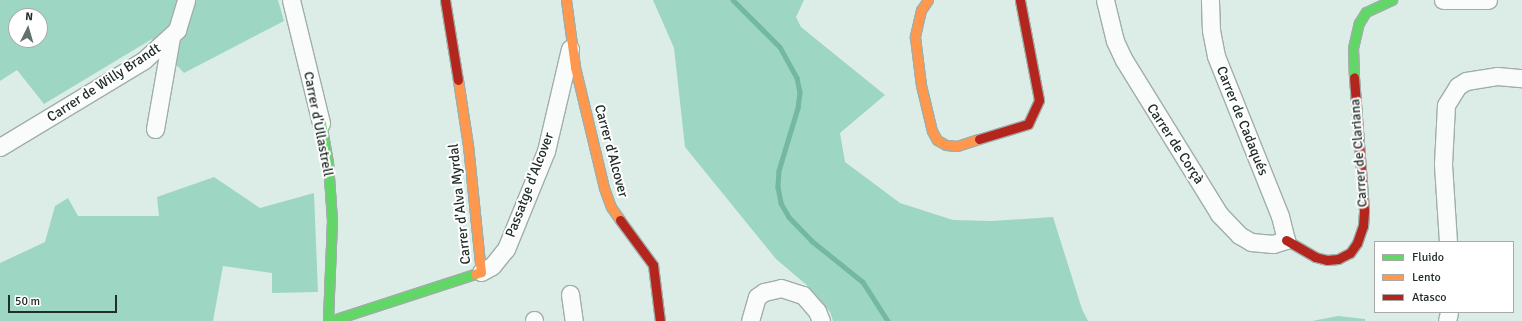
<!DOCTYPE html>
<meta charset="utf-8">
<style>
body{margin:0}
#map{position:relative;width:1522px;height:321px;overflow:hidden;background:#dcede7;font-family:Signika,sans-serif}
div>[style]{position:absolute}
.forest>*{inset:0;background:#9ed6c4}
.stream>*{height:4.5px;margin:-2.25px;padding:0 2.25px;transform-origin:2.25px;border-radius:2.25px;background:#74b7a2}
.roads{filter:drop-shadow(1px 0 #a0aea9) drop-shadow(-1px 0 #a0aea9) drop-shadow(0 1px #a0aea9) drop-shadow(0 -1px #a0aea9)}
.street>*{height:17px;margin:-8.5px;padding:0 8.5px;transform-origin:8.5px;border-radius:8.5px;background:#fafcfb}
.fast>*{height:9px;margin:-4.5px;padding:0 4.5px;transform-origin:4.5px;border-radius:4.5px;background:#63d668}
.slow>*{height:9px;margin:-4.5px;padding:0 4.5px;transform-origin:4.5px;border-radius:4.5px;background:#ff974d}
.jam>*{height:9px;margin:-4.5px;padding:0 4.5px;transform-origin:4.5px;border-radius:4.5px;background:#b3261e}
span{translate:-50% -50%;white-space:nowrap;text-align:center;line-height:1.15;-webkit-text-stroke:4px #fff;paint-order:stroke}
.street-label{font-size:14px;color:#212e29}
.legend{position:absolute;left:1374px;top:241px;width:140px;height:72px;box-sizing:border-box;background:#fff;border:1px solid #a6aba9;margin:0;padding:5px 7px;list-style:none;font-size:12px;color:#212e29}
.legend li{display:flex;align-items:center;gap:8px;height:20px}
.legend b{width:20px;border:1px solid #a6aba9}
.north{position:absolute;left:8px;top:8px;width:40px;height:40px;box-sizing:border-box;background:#fff;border:1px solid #a6aba9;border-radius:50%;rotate:5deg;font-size:11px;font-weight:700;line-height:16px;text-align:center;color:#212e29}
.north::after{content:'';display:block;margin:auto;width:14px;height:18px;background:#62716c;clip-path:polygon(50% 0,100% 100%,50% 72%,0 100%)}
.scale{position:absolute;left:8px;top:295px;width:109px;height:18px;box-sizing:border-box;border:2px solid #212e29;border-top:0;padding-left:5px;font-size:12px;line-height:14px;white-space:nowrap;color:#212e29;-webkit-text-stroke:3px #fff;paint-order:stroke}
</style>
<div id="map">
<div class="forest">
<div style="clip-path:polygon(evenodd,0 0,278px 0,284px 21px,184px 73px,152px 39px,44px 104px,17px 70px,0 81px,0 0,16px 16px,40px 16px,40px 40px,16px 40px,16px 16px)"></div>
<div style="clip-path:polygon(653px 0,804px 0,796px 17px,801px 27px,885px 95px,840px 133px,845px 162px,900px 203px,953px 220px,992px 221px,1053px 217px,1082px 309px,1088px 321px,833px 321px,830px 312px,809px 287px,776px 259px,685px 147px,674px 48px)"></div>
<div style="clip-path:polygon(214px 177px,260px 208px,314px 193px,318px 292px,272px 293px,272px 273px,223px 266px,213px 321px,0 321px,0 263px,45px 242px,55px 206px,68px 198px,78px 216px,159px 216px,157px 197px)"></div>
<div style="clip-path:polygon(1338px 316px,1365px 319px,1365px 321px,1312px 321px)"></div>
</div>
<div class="stream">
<div style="left:733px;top:0;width:66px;rotate:45deg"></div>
<div style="left:780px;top:47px;width:35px;rotate:61deg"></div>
<div style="left:797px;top:78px;width:14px;rotate:78deg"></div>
<div style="left:800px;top:92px;width:16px;rotate:97deg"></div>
<div style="left:798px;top:108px;width:66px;rotate:106.8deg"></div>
<div style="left:779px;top:171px;width:16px;rotate:94deg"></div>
<div style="left:778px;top:187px;width:16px;rotate:79deg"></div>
<div style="left:781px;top:203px;width:16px;rotate:60deg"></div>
<div style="left:789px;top:217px;width:33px;rotate:46deg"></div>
<div style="left:812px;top:241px;width:65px;rotate:38.8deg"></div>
<div style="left:863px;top:282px;width:46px;rotate:57.3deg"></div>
</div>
<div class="roads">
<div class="street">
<div style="left:291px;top:0;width:127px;rotate:76.3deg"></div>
<div style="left:1105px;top:0;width:42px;rotate:76.3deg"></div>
<div style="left:1115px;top:41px;width:21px;rotate:65deg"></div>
<div style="left:1124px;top:60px;width:181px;rotate:58.3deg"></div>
<div style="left:1219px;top:214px;width:29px;rotate:46deg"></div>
<div style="left:1239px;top:235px;width:14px;rotate:30deg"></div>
<div style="left:1251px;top:242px;width:22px;rotate:5deg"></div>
<div style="left:1273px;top:244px;width:14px;rotate:-17deg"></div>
<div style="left:1286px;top:240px;width:25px;rotate:-104deg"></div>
<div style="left:1280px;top:216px;width:172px;rotate:-111.8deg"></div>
<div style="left:1216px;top:56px;width:26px;rotate:-101deg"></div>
<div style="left:1211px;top:30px;width:30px;rotate:-92deg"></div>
<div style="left:1443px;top:0;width:45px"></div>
<div style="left:155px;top:129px;width:93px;rotate:-80.1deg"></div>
<div style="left:0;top:147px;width:168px;rotate:-31.1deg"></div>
<div style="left:144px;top:60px;width:45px;rotate:-42.3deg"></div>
<div style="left:177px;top:30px;width:31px;rotate:-73deg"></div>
<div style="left:1448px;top:242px;width:78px;rotate:-93.7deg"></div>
<div style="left:1443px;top:164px;width:59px;rotate:-87.1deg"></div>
<div style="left:1446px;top:105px;width:22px;rotate:-58deg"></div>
<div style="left:1458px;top:86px;width:9px;rotate:-32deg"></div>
<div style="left:1466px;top:81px;width:31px;rotate:-9deg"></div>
<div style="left:1497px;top:76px;width:25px;rotate:5deg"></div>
<div style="left:481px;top:272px;width:13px;rotate:-29deg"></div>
<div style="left:492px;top:266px;width:22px;rotate:-51deg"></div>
<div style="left:506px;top:249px;width:106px;rotate:-67.8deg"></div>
<div style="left:546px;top:151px;width:105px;rotate:-76.8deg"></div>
<div style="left:570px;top:294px;width:27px;rotate:82deg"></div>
<div style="left:534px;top:321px;width:1px;rotate:-90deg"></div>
<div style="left:750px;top:321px;width:25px;rotate:-74deg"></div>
<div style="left:757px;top:297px;width:9px;rotate:-36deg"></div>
<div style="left:764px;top:292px;width:17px;rotate:-13deg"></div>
<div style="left:781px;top:288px;width:23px;rotate:18deg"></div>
<div style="left:803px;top:295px;width:21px;rotate:49deg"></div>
<div style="left:817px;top:311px;width:11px;rotate:68deg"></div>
<div style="left:1447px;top:321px;width:9px;rotate:-77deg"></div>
</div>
<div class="fast">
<div style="left:1354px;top:77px;width:29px;rotate:-92deg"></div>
<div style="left:1353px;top:48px;width:26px;rotate:-77deg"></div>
<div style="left:1359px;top:23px;width:13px;rotate:-58deg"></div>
<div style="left:1366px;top:12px;width:29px;rotate:-25deg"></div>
<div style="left:321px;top:123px;width:40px;rotate:80deg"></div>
<div style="left:328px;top:162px;width:58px;rotate:86.1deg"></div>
<div style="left:332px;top:220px;width:101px;rotate:92.3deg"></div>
<div style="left:330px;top:321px;width:152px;rotate:-18deg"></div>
</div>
<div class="slow">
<div style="left:566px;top:0;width:68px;rotate:82.3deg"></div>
<div style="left:575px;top:67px;width:124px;rotate:76.5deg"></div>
<div style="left:604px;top:188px;width:20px;rotate:70deg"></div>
<div style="left:611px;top:207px;width:16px;rotate:55deg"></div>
<div style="left:928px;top:0;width:12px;rotate:125deg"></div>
<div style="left:921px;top:10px;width:28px;rotate:103deg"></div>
<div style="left:915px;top:37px;width:48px;rotate:82.9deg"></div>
<div style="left:921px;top:85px;width:47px;rotate:76.6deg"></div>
<div style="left:932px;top:131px;width:10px;rotate:61deg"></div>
<div style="left:937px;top:140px;width:10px;rotate:29deg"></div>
<div style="left:946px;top:145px;width:11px;rotate:5deg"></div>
<div style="left:957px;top:146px;width:23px;rotate:-18deg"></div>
<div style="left:458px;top:80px;width:66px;rotate:81.3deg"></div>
<div style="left:468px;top:145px;width:128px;rotate:84.2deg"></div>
<div style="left:481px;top:272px;width:6px;rotate:162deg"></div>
</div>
<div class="jam">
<div style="left:445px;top:0;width:81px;rotate:80.8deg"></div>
<div style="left:979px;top:139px;width:51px;rotate:-17deg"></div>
<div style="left:1028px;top:124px;width:26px;rotate:-65deg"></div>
<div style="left:1039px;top:100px;width:102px;rotate:-100.8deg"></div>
<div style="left:620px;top:220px;width:56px;rotate:53.7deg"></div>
<div style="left:653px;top:265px;width:56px;rotate:82.9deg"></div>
<div style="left:1286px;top:240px;width:34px;rotate:30deg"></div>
<div style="left:1315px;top:257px;width:12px;rotate:14deg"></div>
<div style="left:1327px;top:260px;width:11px;rotate:-5deg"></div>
<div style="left:1338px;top:259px;width:13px;rotate:-27deg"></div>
<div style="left:1350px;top:253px;width:12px;rotate:-55deg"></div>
<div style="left:1357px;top:243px;width:18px;rotate:-71deg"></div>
<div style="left:1363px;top:226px;width:16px;rotate:-86deg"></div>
<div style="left:1364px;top:210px;width:133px;rotate:-94.3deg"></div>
</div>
</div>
<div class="street-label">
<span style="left:104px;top:83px;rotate:-33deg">Carrer de Willy Brandt</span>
<span style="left:1242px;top:121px;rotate:68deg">Carrer de Cadaqués</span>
<span style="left:318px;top:124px;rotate:79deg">Carrer d'Ullastrell</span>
<span style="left:1175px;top:144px;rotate:57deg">Carrer de Corçà</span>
<span style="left:611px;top:151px;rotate:75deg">Carrer d'Alcover</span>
<span style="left:1359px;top:153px;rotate:-94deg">Carrer de Clariana</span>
<span style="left:530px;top:185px;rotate:-69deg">Passatge d'Alcover</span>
<span style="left:460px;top:204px;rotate:-96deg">Carrer d'Alva Myrdal</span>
</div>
<ul class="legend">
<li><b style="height:5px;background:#63d668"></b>Fluido</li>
<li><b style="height:5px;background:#ff974d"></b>Lento</li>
<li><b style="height:5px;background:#b3261e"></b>Atasco</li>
</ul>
<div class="north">N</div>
<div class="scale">50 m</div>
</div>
